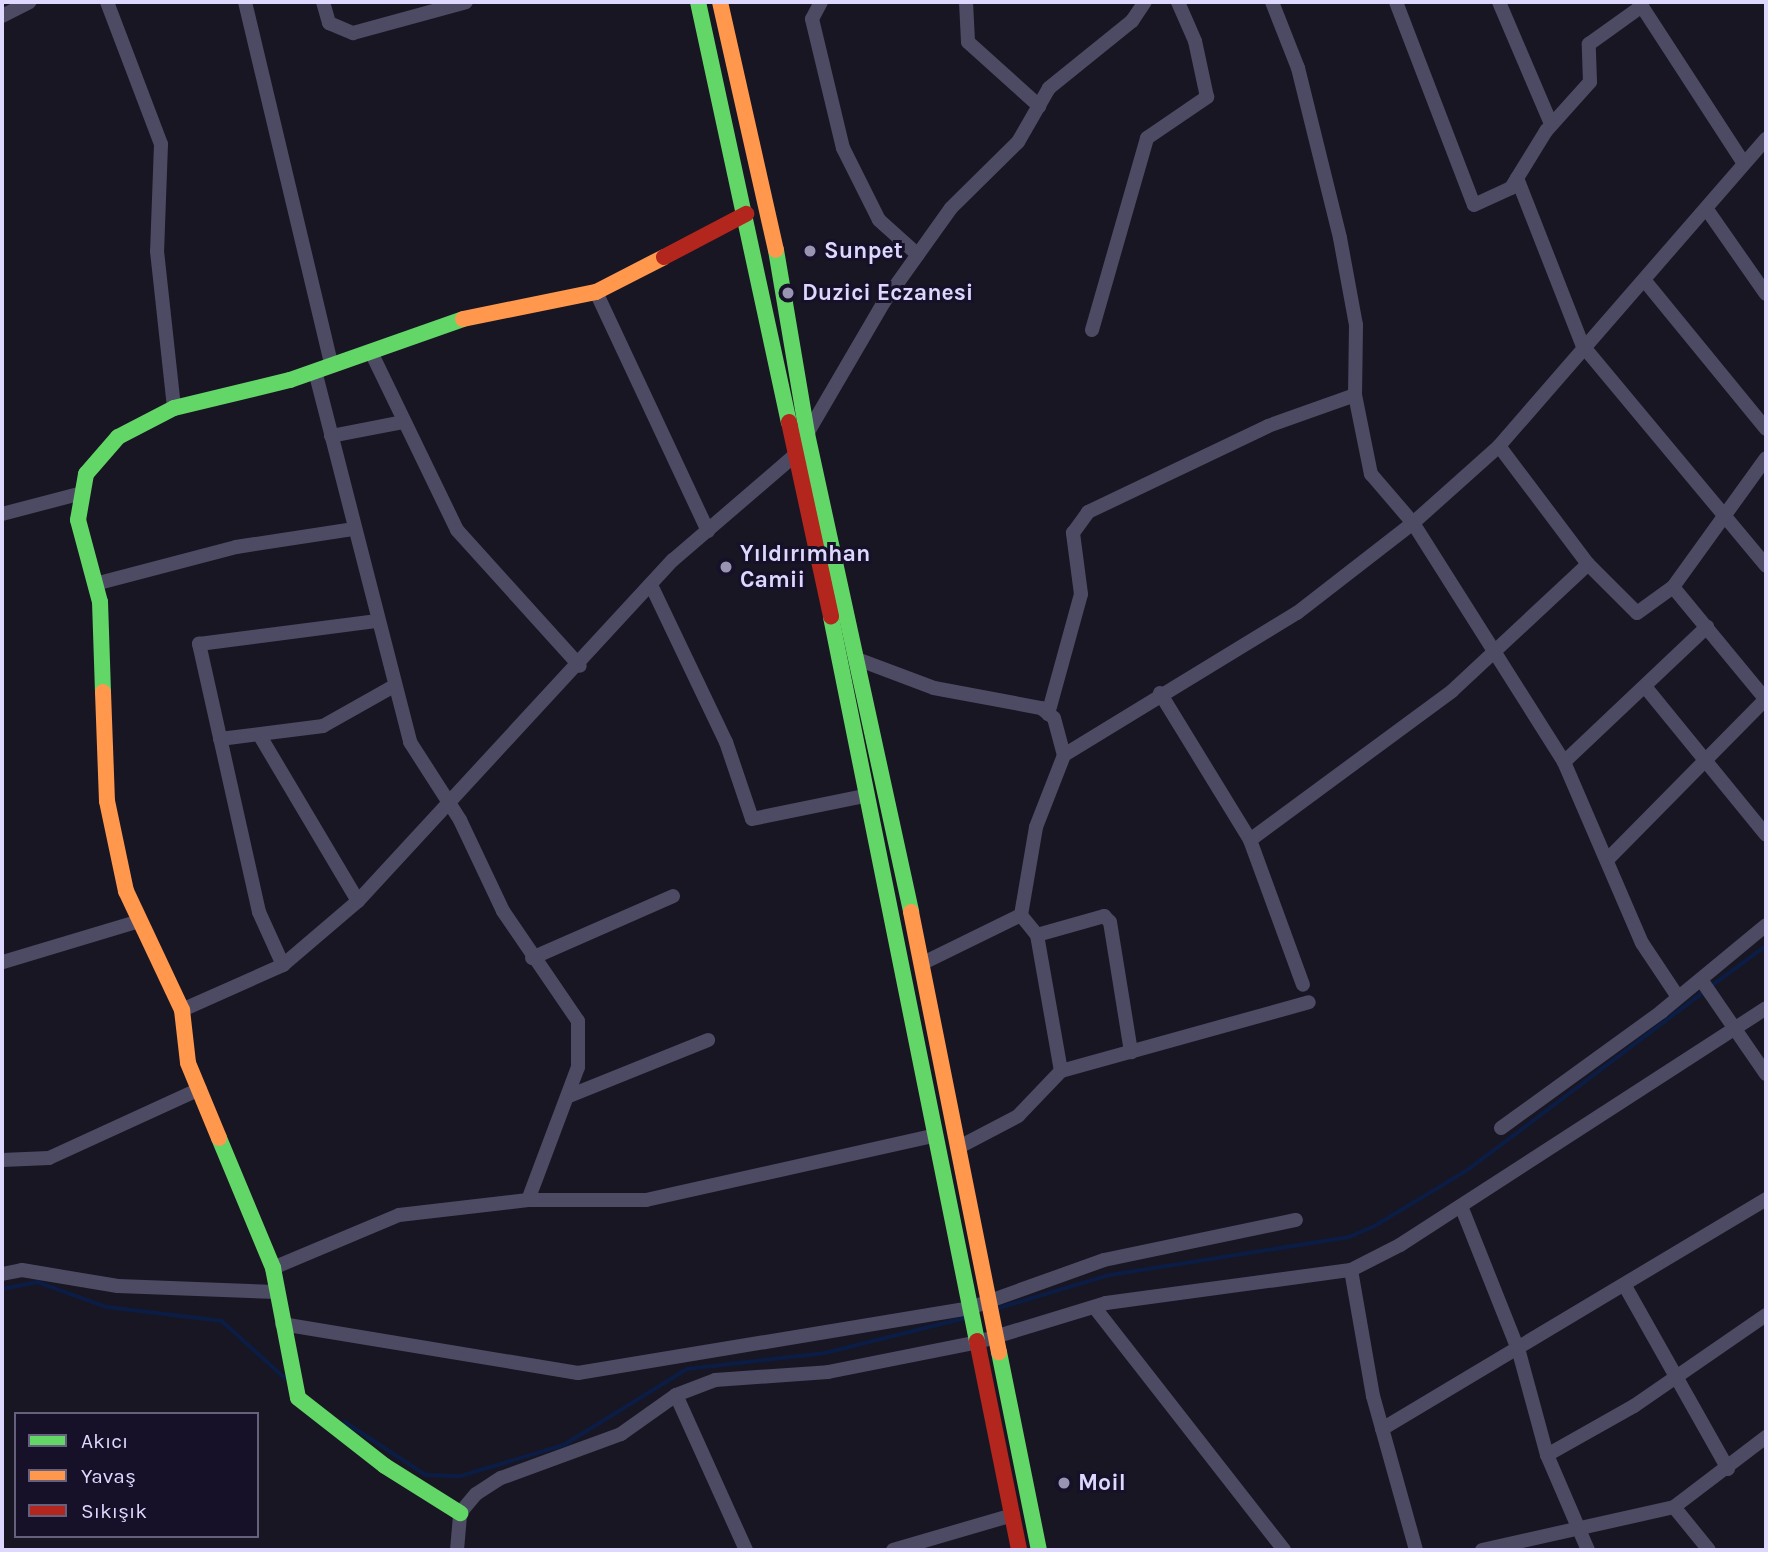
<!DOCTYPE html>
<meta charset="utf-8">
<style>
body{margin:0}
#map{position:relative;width:1768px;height:1552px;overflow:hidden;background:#191623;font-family:Karla,sans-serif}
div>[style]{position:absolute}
.stream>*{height:3.5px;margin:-1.75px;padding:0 1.75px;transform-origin:1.75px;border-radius:1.75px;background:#0b1d45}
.street>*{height:14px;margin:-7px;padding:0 7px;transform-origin:7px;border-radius:7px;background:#4d4b64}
.fast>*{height:16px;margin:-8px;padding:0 8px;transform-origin:8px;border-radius:8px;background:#63d668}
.slow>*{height:16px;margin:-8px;padding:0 8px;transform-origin:8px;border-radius:8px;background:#ff974d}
.jam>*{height:16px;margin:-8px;padding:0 8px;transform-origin:8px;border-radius:8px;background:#b3261e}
.dots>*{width:19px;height:19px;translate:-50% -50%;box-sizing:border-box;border:4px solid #161029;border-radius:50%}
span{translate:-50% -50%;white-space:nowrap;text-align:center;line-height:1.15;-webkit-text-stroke:6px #161029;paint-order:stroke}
.poi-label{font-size:23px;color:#ded8ff;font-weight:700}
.left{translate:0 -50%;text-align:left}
.frame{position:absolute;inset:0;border:4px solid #ded8ff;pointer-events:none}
.legend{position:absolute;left:14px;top:1412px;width:245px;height:126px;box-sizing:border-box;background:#161029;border:2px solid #66607f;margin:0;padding:9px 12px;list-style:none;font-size:21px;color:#ded8ff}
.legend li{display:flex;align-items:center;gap:14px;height:35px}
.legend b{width:35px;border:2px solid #66607f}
</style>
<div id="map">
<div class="stream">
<div style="left:1710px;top:987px;width:69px;rotate:-36.2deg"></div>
<div style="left:2px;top:1289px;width:36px;rotate:-11deg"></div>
<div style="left:37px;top:1282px;width:74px;rotate:19.7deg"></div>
<div style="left:107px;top:1307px;width:116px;rotate:6.9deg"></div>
<div style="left:222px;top:1321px;width:85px;rotate:42.1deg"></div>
<div style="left:999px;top:1308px;width:116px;rotate:-16.6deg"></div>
<div style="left:1110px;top:1275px;width:242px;rotate:-9deg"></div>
<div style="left:1349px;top:1237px;width:26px;rotate:-23deg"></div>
<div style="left:1373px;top:1227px;width:112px;rotate:-31.1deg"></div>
<div style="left:1469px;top:1169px;width:294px;rotate:-37deg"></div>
<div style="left:345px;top:1422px;width:97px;rotate:33.2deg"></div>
<div style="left:426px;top:1475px;width:35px;rotate:2deg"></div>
<div style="left:461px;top:1476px;width:108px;rotate:-16.8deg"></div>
<div style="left:564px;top:1445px;width:145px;rotate:-31.7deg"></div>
<div style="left:687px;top:1369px;width:139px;rotate:-6.6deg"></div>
<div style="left:825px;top:1353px;width:144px;rotate:-14deg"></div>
</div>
<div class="street">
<div style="left:107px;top:2px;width:152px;rotate:69.2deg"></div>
<div style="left:161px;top:144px;width:107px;rotate:92.1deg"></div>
<div style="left:157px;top:251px;width:158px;rotate:83.8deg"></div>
<div style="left:245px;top:2px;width:374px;rotate:76.6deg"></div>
<div style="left:323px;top:2px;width:22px;rotate:74deg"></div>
<div style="left:329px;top:23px;width:26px;rotate:23deg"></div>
<div style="left:353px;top:33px;width:117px;rotate:-15.3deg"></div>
<div style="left:821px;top:2px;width:19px;rotate:118deg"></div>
<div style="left:812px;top:19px;width:133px;rotate:76.5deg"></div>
<div style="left:843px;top:148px;width:80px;rotate:63.4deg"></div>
<div style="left:879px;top:220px;width:52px;rotate:41.9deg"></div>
<div style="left:966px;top:2px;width:40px;rotate:87.1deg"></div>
<div style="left:968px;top:42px;width:96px;rotate:42deg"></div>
<div style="left:1272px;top:2px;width:71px;rotate:68.5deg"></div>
<div style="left:1298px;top:68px;width:175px;rotate:76.1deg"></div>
<div style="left:1340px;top:238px;width:88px;rotate:79.6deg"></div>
<div style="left:1356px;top:325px;width:70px;rotate:90.8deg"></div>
<div style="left:1355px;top:395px;width:81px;rotate:78.6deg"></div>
<div style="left:1371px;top:474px;width:65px;rotate:49.4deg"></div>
<div style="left:1413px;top:523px;width:283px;rotate:57.7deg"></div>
<div style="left:1564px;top:762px;width:197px;rotate:66.7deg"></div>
<div style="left:1642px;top:943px;width:65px;rotate:56.3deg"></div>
<div style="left:1396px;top:2px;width:217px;rotate:69deg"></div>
<div style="left:1474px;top:205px;width:41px;rotate:-24.7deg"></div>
<div style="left:1511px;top:188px;width:67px;rotate:-58.4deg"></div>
<div style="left:1546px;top:131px;width:66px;rotate:-48.1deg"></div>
<div style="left:1590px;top:82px;width:38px;rotate:-92deg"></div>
<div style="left:1589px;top:44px;width:65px;rotate:-35.6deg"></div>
<div style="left:1499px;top:2px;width:133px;rotate:66.9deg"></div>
<div style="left:1639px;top:2px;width:191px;rotate:57deg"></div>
<div style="left:2px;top:16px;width:31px;rotate:-27deg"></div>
<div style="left:1517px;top:178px;width:180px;rotate:68.6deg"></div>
<div style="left:1583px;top:346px;width:286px;rotate:50.2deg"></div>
<div style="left:1708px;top:211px;width:101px;rotate:55.1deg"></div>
<div style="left:1645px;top:281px;width:191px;rotate:50.7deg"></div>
<div style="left:596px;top:292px;width:264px;rotate:64.9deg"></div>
<div style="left:1092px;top:330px;width:200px;rotate:-74deg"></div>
<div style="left:1147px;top:138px;width:73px;rotate:-34.3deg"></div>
<div style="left:1207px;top:97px;width:57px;rotate:-102.1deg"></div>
<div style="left:1195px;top:41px;width:43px;rotate:-113.6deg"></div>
<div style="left:371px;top:352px;width:198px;rotate:64.2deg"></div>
<div style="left:457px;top:530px;width:183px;rotate:47.9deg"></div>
<div style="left:315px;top:371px;width:383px;rotate:75.6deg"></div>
<div style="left:410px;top:742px;width:93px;rotate:57.3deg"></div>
<div style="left:460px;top:820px;width:101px;rotate:64.7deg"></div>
<div style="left:503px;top:911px;width:133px;rotate:55.7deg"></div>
<div style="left:578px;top:1021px;width:46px;rotate:90deg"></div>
<div style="left:578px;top:1067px;width:142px;rotate:110.6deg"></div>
<div style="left:331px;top:436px;width:73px;rotate:-11deg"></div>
<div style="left:1499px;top:446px;width:148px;rotate:53deg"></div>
<div style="left:1588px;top:564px;width:69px;rotate:45deg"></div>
<div style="left:1637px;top:613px;width:44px;rotate:-35.8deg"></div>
<div style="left:1673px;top:587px;width:159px;rotate:-54.2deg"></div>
<div style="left:2px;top:514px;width:83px;rotate:-14.7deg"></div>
<div style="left:95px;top:584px;width:146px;rotate:-14.7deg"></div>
<div style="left:236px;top:547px;width:118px;rotate:-8.7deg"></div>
<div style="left:651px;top:585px;width:174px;rotate:64.5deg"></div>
<div style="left:726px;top:742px;width:81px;rotate:71.3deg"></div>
<div style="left:752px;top:819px;width:114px;rotate:-11.6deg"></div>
<div style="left:1673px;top:587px;width:146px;rotate:50.5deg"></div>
<div style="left:857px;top:659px;width:82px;rotate:20.6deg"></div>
<div style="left:934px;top:688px;width:109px;rotate:10.6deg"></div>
<div style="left:1041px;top:708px;width:16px;rotate:38deg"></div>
<div style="left:1054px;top:718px;width:38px;rotate:75deg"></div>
<div style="left:1647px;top:689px;width:188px;rotate:50.8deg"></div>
<div style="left:1160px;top:693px;width:172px;rotate:58.5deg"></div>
<div style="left:1250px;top:840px;width:154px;rotate:69.9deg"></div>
<div style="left:1048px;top:714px;width:124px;rotate:-74.6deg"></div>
<div style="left:1081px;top:594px;width:62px;rotate:-97.5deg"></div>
<div style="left:1073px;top:533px;width:26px;rotate:-54deg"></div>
<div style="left:1088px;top:512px;width:199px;rotate:-25.5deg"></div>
<div style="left:1268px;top:426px;width:92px;rotate:-19.6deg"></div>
<div style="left:260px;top:736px;width:192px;rotate:59.3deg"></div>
<div style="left:220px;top:739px;width:104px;rotate:-7.2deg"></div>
<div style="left:323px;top:726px;width:81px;rotate:-29.4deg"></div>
<div style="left:1564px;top:762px;width:197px;rotate:-43.4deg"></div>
<div style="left:1250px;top:840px;width:251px;rotate:-36.4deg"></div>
<div style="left:1452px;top:691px;width:186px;rotate:-43deg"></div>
<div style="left:1607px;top:860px;width:226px;rotate:-45.4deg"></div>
<div style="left:1037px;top:935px;width:70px;rotate:-15.8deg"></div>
<div style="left:1104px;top:916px;width:8px;rotate:45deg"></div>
<div style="left:1110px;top:922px;width:132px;rotate:80.8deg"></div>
<div style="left:532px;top:958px;width:154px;rotate:-23.7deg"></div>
<div style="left:3px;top:962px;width:143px;rotate:-16.7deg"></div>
<div style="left:923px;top:963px;width:109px;rotate:-26.1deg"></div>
<div style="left:283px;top:965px;width:58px;rotate:-114.4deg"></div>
<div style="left:259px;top:912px;width:275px;rotate:-102.6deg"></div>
<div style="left:199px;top:644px;width:178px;rotate:-7.4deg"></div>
<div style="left:1702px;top:981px;width:113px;rotate:55.5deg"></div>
<div style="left:182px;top:1010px;width:111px;rotate:-24deg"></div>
<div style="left:283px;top:965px;width:99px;rotate:-40.5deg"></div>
<div style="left:358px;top:901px;width:464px;rotate:-47.3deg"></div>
<div style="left:673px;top:560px;width:160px;rotate:-40.7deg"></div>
<div style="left:794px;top:456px;width:178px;rotate:-59.7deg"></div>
<div style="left:884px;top:302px;width:115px;rotate:-54.5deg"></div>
<div style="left:951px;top:208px;width:94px;rotate:-44.6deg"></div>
<div style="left:1018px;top:142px;width:62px;rotate:-60.1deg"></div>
<div style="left:1049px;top:88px;width:107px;rotate:-38.9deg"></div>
<div style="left:1132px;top:21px;width:23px;rotate:-56deg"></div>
<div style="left:1061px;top:1071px;width:138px;rotate:-100deg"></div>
<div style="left:1037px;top:935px;width:26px;rotate:-129deg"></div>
<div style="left:1021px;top:915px;width:89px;rotate:-80.3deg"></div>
<div style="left:1036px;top:827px;width:77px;rotate:-68.7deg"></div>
<div style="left:1064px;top:755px;width:273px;rotate:-31.4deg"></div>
<div style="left:1297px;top:613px;width:147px;rotate:-37.8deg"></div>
<div style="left:1413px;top:523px;width:115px;rotate:-41.8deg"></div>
<div style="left:1499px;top:446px;width:407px;rotate:-49deg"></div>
<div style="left:569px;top:1096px;width:150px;rotate:-21.9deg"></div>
<div style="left:1501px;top:1128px;width:198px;rotate:-35.9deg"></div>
<div style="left:1661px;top:1012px;width:136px;rotate:-39.6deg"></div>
<div style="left:959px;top:1147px;width:67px;rotate:-27.7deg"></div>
<div style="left:1018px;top:1116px;width:62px;rotate:-46.3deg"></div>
<div style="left:1061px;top:1071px;width:257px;rotate:-15.5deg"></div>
<div style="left:2px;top:1160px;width:47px;rotate:-2.4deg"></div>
<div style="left:49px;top:1158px;width:166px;rotate:-24.6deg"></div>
<div style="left:1461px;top:1206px;width:157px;rotate:68.3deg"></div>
<div style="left:1519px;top:1352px;width:107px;rotate:74.8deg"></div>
<div style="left:1547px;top:1455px;width:103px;rotate:66.7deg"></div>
<div style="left:273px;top:1268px;width:137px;rotate:-22.8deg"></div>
<div style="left:399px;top:1215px;width:130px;rotate:-6.6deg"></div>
<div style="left:528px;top:1200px;width:118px"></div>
<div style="left:646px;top:1200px;width:294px;rotate:-12.6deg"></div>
<div style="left:1351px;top:1270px;width:128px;rotate:80.1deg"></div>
<div style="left:1373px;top:1396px;width:160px;rotate:74.4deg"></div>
<div style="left:2px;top:1274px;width:20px;rotate:-11deg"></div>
<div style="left:22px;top:1270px;width:97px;rotate:9.5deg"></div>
<div style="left:118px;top:1286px;width:159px;rotate:2.2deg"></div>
<div style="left:1625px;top:1286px;width:210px;rotate:60.6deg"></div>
<div style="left:1095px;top:1308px;width:307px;rotate:52deg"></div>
<div style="left:282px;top:1324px;width:300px;rotate:9.4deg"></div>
<div style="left:578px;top:1373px;width:397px;rotate:-9.4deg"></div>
<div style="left:970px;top:1308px;width:142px;rotate:-19.7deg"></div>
<div style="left:1104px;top:1260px;width:196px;rotate:-11.8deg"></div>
<div style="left:676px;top:1395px;width:170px;rotate:65.7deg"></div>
<div style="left:1382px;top:1429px;width:448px;rotate:-30.9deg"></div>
<div style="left:1547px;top:1455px;width:100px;rotate:-29.4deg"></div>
<div style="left:1634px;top:1406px;width:160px;rotate:-34.6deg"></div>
<div style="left:1674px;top:1507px;width:55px;rotate:50.9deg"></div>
<div style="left:457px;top:1550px;width:37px;rotate:-85deg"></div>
<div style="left:460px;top:1513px;width:25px;rotate:-50deg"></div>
<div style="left:476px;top:1494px;width:30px;rotate:-33deg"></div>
<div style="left:501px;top:1478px;width:128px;rotate:-20.1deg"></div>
<div style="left:621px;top:1434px;width:67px;rotate:-35.3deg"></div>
<div style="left:676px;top:1395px;width:42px;rotate:-21deg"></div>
<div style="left:715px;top:1380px;width:113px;rotate:-4deg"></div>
<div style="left:828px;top:1372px;width:153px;rotate:-11.3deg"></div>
<div style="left:978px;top:1342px;width:134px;rotate:-16.9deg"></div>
<div style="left:1106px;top:1303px;width:247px;rotate:-7.7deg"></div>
<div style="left:1351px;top:1270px;width:55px;rotate:-27deg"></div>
<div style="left:1400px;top:1245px;width:436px;rotate:-32.9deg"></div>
<div style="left:893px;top:1550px;width:125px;rotate:-16.3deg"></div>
<div style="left:1482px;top:1550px;width:197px;rotate:-12.6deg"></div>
<div style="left:1674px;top:1507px;width:116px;rotate:-37.3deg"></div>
</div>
<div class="fast">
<div style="left:698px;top:2px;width:430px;rotate:77.8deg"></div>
<div style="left:776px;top:250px;width:187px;rotate:80.4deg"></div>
<div style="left:807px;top:434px;width:489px;rotate:77.7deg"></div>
<div style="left:831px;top:617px;width:739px;rotate:78.6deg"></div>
<div style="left:103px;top:692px;width:90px;rotate:-91.9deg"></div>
<div style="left:100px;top:602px;width:85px;rotate:-105deg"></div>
<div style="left:78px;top:520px;width:47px;rotate:-80.1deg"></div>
<div style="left:86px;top:474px;width:49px;rotate:-49.1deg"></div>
<div style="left:118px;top:437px;width:63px;rotate:-27.4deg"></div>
<div style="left:174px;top:408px;width:119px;rotate:-13.6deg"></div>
<div style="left:290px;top:380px;width:183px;rotate:-19.4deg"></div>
<div style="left:219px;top:1138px;width:141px;rotate:67.4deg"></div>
<div style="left:273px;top:1268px;width:132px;rotate:79.1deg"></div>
<div style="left:298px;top:1398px;width:110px;rotate:38deg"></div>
<div style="left:385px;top:1466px;width:89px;rotate:32.1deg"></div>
<div style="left:999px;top:1352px;width:202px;rotate:78.6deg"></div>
</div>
<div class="slow">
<div style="left:720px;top:2px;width:254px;rotate:77.3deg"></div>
<div style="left:463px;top:319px;width:136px;rotate:-11.5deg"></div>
<div style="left:596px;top:292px;width:76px;rotate:-27.2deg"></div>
<div style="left:103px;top:692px;width:109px;rotate:87.9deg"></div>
<div style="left:107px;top:801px;width:92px;rotate:78.1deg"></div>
<div style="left:126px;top:891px;width:132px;rotate:64.8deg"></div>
<div style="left:182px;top:1010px;width:53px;rotate:83.5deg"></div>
<div style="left:188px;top:1063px;width:81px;rotate:67.5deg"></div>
<div style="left:911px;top:912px;width:449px;rotate:78.7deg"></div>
</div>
<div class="jam">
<div style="left:664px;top:257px;width:93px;rotate:-27.7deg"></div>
<div style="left:789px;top:422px;width:199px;rotate:77.8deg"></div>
<div style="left:977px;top:1341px;width:213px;rotate:78.6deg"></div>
</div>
<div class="dots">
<div style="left:810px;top:251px;background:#9994b2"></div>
<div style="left:788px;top:293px;background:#9994b2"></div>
<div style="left:726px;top:567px;background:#9994b2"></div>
<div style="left:1064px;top:1483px;background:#9994b2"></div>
</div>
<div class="poi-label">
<span class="left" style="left:824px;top:251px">Sunpet</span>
<span class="left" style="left:802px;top:293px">Duzici Eczanesi</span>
<span class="left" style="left:740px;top:567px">Yıldırımhan<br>Camii</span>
<span class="left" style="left:1078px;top:1483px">Moil</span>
</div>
<div class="frame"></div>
<ul class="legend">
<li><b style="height:9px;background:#63d668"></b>Akıcı</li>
<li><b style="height:9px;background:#ff974d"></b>Yavaş</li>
<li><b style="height:9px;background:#b3261e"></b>Sıkışık</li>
</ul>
</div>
